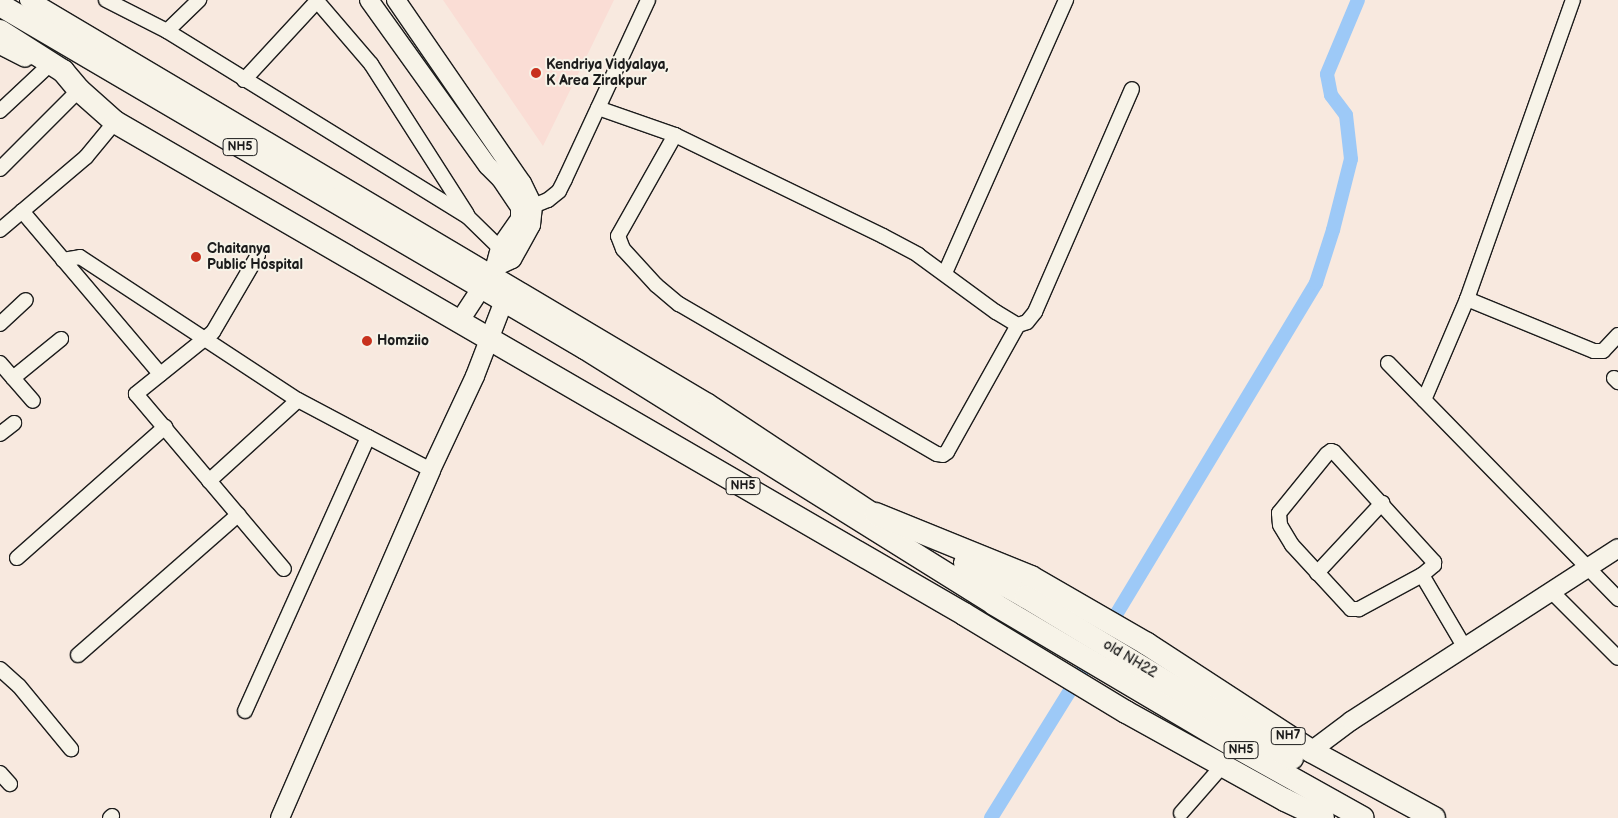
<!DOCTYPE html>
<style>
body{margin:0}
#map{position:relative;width:1618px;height:818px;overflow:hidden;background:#f8e9df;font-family:"Balsamiq Sans",sans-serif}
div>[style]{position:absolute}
.built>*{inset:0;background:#faddd5}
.canal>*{height:14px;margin:-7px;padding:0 7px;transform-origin:7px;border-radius:7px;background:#9dc9f7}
.roads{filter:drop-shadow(1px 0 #1c1c1c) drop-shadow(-1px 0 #1c1c1c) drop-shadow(0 1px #1c1c1c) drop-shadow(0 -1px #1c1c1c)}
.minor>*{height:14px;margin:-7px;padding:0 7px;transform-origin:7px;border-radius:7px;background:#f7f3e8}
.tertiary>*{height:18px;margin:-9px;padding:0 9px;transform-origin:9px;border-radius:9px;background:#f7f3e8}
.trunk>*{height:22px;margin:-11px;padding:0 11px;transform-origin:11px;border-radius:11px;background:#f7f3e8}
.dots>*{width:14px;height:14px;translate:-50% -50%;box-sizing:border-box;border:2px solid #f7f3e8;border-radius:50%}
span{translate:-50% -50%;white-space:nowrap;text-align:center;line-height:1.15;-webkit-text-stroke:4px #f7f3e8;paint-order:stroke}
.shield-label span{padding:1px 4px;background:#f7f3e8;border:1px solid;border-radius:4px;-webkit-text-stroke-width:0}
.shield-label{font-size:12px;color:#1c1c1c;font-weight:700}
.poi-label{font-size:14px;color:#1c1c1c;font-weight:700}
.left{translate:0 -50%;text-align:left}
.street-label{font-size:14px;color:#1c1c1c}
</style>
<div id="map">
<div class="built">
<div style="clip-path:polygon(443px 0,614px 0,543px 146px)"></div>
</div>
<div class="canal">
<div style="left:1108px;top:628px;width:403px;rotate:-58.9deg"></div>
<div style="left:1316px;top:283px;width:56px;rotate:-72.2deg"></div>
<div style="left:1333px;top:230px;width:73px;rotate:-75.8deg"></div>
<div style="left:1351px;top:159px;width:44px;rotate:-96.5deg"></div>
<div style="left:1346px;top:115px;width:25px;rotate:-127deg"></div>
<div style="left:1331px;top:95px;width:21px;rotate:-101deg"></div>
<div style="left:1327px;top:74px;width:80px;rotate:-67.3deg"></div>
<div style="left:991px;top:818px;width:192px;rotate:-58.2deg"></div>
</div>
<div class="roads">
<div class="minor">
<div style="left:106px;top:0;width:68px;rotate:26.9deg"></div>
<div style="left:167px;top:31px;width:354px;rotate:31.7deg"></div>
<div style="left:468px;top:217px;width:54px;rotate:44.3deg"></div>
<div style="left:167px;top:31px;width:45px;rotate:-44.1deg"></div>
<div style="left:244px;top:80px;width:108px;rotate:-47.3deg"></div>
<div style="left:317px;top:1px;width:83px;rotate:49.4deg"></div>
<div style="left:371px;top:64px;width:178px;rotate:57.4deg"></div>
<div style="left:598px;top:108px;width:82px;rotate:19.3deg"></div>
<div style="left:675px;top:135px;width:231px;rotate:25.9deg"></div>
<div style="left:883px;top:236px;width:40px;rotate:28deg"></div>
<div style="left:918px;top:255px;width:97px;rotate:36.2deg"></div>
<div style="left:996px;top:312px;width:26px;rotate:31deg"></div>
<div style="left:1018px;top:325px;width:9px;rotate:-18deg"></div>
<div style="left:1027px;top:322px;width:13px;rotate:-51deg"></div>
<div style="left:1035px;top:312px;width:243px;rotate:-66.5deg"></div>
<div style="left:0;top:111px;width:62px;rotate:-43deg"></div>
<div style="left:675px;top:135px;width:116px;rotate:119.4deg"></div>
<div style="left:618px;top:236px;width:14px;rotate:69deg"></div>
<div style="left:623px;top:249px;width:49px;rotate:47.5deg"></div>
<div style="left:656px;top:285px;width:30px;rotate:40deg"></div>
<div style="left:679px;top:304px;width:298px;rotate:30.2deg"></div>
<div style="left:937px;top:454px;width:6px;rotate:9deg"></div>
<div style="left:943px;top:455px;width:5px;rotate:-37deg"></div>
<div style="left:947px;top:452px;width:145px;rotate:-60.8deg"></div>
<div style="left:0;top:169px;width:112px;rotate:-45deg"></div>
<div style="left:533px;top:206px;width:16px;rotate:-22deg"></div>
<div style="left:548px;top:200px;width:14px;rotate:-39deg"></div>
<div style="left:559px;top:191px;width:13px;rotate:-63deg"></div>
<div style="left:565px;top:179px;width:197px;rotate:-65.1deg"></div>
<div style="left:22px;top:211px;width:214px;rotate:49.7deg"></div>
<div style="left:0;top:230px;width:113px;rotate:-40.3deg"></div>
<div style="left:86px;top:157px;width:45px;rotate:-50.4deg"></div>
<div style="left:258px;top:255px;width:89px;rotate:120.3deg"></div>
<div style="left:213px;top:332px;width:99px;rotate:141.2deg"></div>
<div style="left:136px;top:394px;width:229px;rotate:49.8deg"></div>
<div style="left:63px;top:260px;width:17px;rotate:-10deg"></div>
<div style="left:80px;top:257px;width:261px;rotate:33.3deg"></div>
<div style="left:298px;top:400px;width:79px;rotate:27.9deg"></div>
<div style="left:945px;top:273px;width:299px;rotate:-66.1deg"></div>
<div style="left:1467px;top:299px;width:137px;rotate:22.3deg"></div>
<div style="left:1594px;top:351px;width:9px"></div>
<div style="left:1603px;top:351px;width:22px;rotate:-47deg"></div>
<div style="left:0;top:324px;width:35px;rotate:-43deg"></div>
<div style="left:0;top:363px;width:50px;rotate:49deg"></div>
<div style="left:1388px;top:363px;width:330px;rotate:45.7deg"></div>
<div style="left:13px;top:378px;width:62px;rotate:-39.1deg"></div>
<div style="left:1614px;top:378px;width:6px;rotate:45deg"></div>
<div style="left:1424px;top:400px;width:110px;rotate:-66.9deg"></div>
<div style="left:1467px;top:299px;width:317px;rotate:-70.5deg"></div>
<div style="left:0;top:434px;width:18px;rotate:-38deg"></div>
<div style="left:209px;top:481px;width:120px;rotate:-42.3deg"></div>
<div style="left:17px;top:558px;width:198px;rotate:-41.5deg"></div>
<div style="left:1317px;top:573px;width:96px;rotate:-47.1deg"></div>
<div style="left:1422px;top:575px;width:72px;rotate:151.6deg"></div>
<div style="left:1359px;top:609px;width:8px;rotate:180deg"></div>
<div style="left:1351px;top:609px;width:87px;rotate:-132.7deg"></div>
<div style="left:1292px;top:545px;width:23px;rotate:-121deg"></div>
<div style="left:1280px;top:525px;width:12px;rotate:-95deg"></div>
<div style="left:1279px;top:513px;width:76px;rotate:-50.9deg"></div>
<div style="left:1327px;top:454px;width:5px;rotate:-37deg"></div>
<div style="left:1331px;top:451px;width:3px;rotate:18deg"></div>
<div style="left:1334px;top:452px;width:149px;rotate:47.7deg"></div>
<div style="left:1434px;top:562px;width:3px;rotate:90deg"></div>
<div style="left:1434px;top:565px;width:16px;rotate:140deg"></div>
<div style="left:1422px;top:575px;width:85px;rotate:59.5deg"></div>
<div style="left:1552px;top:592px;width:93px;rotate:45deg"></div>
<div style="left:78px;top:655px;width:213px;rotate:-41.2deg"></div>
<div style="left:0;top:669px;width:25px;rotate:42deg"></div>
<div style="left:19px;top:686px;width:82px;rotate:50.5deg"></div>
<div style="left:245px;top:711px;width:300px;rotate:-65.8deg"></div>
<div style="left:368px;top:437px;width:71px;rotate:27.6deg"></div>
<div style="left:0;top:773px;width:15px;rotate:48deg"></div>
<div style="left:1181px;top:813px;width:64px;rotate:-48.8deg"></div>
<div style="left:110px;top:818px;width:3px;rotate:-45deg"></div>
</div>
<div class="tertiary">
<div style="left:29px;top:0;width:790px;rotate:30.69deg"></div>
<div style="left:708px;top:403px;width:201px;rotate:33.5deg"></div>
<div style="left:369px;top:0;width:204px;rotate:54.4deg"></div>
<div style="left:488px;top:166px;width:18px;rotate:45deg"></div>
<div style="left:501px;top:179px;width:34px;rotate:56deg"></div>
<div style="left:520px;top:207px;width:12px;rotate:90deg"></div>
<div style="left:520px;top:219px;width:35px;rotate:125deg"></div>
<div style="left:500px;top:248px;width:20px;rotate:105deg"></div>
<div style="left:495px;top:267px;width:66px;rotate:123.2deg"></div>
<div style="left:396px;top:0;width:222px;rotate:55.5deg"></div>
<div style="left:522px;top:183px;width:25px;rotate:64deg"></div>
<div style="left:533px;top:206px;width:19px;rotate:96deg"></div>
<div style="left:531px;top:225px;width:39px;rotate:119deg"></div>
<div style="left:512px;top:259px;width:19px;rotate:155deg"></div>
<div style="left:0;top:45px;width:28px;rotate:27deg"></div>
<div style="left:1311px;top:751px;width:50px;rotate:-36.9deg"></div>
<div style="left:1351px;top:721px;width:318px;rotate:-32.9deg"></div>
<div style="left:280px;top:818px;width:379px;rotate:-66.5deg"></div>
<div style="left:431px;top:470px;width:104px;rotate:-64.9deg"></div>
<div style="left:475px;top:376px;width:80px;rotate:-68.9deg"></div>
</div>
<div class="trunk">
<div style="left:0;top:5px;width:678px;rotate:30.38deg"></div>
<div style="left:585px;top:348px;width:483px;rotate:32deg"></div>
<div style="left:994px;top:604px;width:281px;rotate:30.6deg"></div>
<div style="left:1236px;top:747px;width:145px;rotate:29.2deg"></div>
<div style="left:0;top:31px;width:75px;rotate:32.4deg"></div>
<div style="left:63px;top:71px;width:25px;rotate:50deg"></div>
<div style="left:79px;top:90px;width:48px;rotate:41.6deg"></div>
<div style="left:115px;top:122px;width:981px;rotate:30.09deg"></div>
<div style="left:964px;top:614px;width:189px;rotate:31.2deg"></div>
<div style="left:1126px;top:712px;width:182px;rotate:29deg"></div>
<div style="left:1285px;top:800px;width:42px;rotate:25.3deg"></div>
<div style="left:876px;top:514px;width:167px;rotate:22.1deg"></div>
<div style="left:1031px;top:577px;width:134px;rotate:30deg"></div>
<div style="left:1147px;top:644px;width:196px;rotate:33.1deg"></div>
<div style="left:1311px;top:751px;width:140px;rotate:28.6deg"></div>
<div style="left:965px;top:563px;width:70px;rotate:29.1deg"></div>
<div style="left:1026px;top:597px;width:311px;rotate:31.2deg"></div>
</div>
</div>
<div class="dots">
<div style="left:536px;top:73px;background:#c8321e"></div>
<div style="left:196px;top:257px;background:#c8321e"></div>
<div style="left:367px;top:341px;background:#c8321e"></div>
</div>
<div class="shield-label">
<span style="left:240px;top:147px">NH5</span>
<span style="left:743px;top:486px">NH5</span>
<span style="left:1288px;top:736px">NH7</span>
<span style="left:1241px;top:750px">NH5</span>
</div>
<div class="poi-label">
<span class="left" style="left:546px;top:73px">Kendriya Vidyalaya,<br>K Area Zirakpur</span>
<span class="left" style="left:207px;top:257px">Chaitanya<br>Public Hospital</span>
<span class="left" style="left:377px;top:341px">Homziio</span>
</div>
<div class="street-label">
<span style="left:1130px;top:659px;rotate:31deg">old NH22</span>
</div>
</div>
